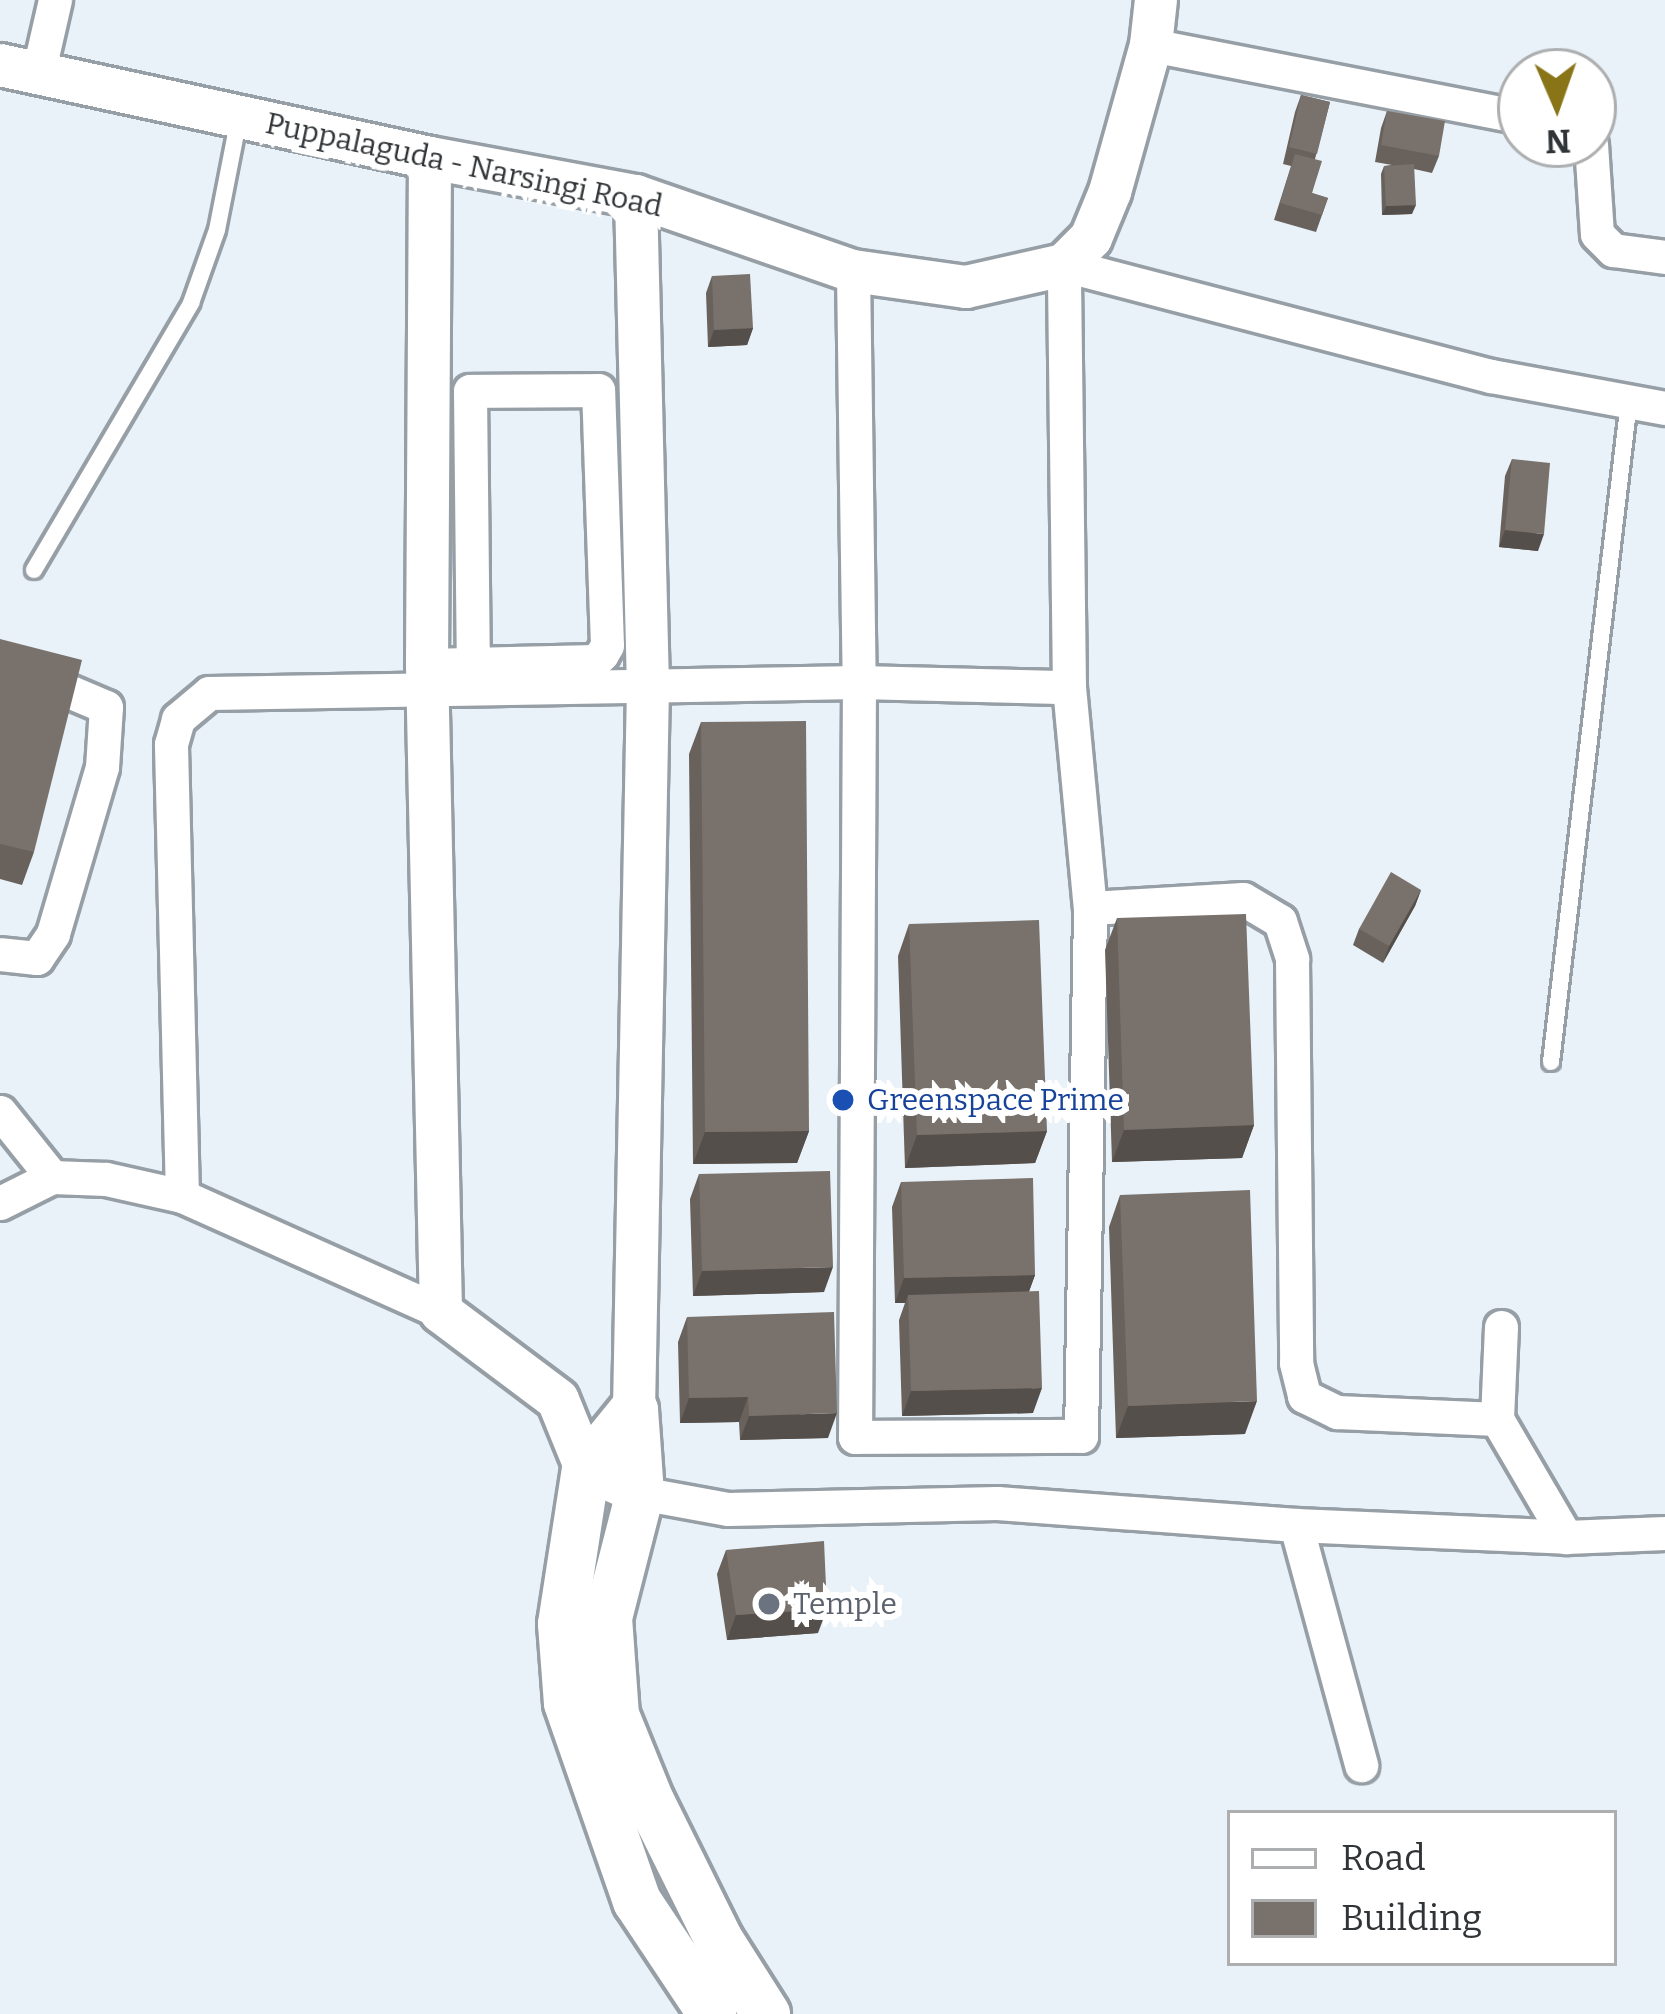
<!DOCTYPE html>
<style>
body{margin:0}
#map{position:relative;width:1665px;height:2014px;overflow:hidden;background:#e9f2f9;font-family:Bitter,serif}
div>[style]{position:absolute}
.roads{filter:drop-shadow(3px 0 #979fa6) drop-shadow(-3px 0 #979fa6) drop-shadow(0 3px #979fa6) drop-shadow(0 -3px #979fa6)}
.service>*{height:16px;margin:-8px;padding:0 8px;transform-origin:8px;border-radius:8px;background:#fff}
.minor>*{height:33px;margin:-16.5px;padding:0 16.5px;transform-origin:16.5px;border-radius:16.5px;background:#fff}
.tertiary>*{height:42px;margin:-21px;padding:0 21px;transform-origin:21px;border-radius:21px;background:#fff}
.secondary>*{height:48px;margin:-24px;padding:0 24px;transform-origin:24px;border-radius:24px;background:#fff}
.wall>*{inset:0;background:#68615c}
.shaded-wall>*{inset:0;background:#554f4b}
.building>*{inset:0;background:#79716b}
.dots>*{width:33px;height:33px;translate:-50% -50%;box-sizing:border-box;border:6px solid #fff;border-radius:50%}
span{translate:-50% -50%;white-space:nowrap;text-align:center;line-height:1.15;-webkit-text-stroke:12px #fff;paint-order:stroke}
.street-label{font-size:30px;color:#313437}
.transit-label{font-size:30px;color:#164399}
.left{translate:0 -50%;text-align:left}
.worship-label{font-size:30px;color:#5b616d}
.legend{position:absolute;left:1227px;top:1810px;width:390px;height:156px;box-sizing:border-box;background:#fff;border:3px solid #adaeaf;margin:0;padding:15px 21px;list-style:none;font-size:36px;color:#313437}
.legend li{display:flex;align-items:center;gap:24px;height:60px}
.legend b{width:60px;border:3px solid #adaeaf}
.north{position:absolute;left:1497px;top:48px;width:120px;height:120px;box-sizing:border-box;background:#fff;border:3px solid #adaeaf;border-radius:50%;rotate:178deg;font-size:33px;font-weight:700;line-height:48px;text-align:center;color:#313437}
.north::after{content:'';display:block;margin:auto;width:42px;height:54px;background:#897518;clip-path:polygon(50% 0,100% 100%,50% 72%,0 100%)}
</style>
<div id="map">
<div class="roads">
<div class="service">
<div style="left:34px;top:570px;width:310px;rotate:-59.5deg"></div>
<div style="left:191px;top:303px;width:77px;rotate:-70.4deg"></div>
<div style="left:217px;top:230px;width:114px;rotate:-78.9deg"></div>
<div style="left:1551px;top:1062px;width:666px;rotate:-83.27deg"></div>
</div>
<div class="minor">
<div style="left:1151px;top:45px;width:377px;rotate:11deg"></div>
<div style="left:38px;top:74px;width:76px;rotate:-77.1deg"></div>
<div style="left:1591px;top:144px;width:90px;rotate:86.2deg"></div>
<div style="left:1597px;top:234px;width:23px;rotate:45deg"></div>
<div style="left:1613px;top:250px;width:52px;rotate:7.7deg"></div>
<div style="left:853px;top:271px;width:411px;rotate:89.2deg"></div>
<div style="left:859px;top:682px;width:755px;rotate:90.3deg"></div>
<div style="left:855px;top:1437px;width:226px;rotate:-0.3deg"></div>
<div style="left:1081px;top:1436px;width:528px;rotate:-89.02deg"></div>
<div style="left:0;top:662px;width:115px;rotate:23deg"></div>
<div style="left:106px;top:707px;width:60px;rotate:93.8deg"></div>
<div style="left:102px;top:767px;width:174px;rotate:106.4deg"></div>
<div style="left:53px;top:934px;width:29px;rotate:124deg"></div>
<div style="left:37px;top:958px;width:37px;rotate:-174deg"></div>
<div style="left:427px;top:665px;width:168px;rotate:-1.4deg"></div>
<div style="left:595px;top:661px;width:10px;rotate:-45deg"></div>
<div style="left:602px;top:654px;width:10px;rotate:-61deg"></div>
<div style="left:607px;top:645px;width:255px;rotate:-92deg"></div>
<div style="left:598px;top:390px;width:128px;rotate:179.6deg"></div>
<div style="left:470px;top:391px;width:273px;rotate:89.4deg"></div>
<div style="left:1069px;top:687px;width:422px;rotate:-90.7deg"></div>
<div style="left:1064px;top:265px;width:441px;rotate:14.6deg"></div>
<div style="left:1491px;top:376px;width:177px;rotate:10.4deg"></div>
<div style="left:0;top:1112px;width:83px;rotate:51.3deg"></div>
<div style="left:182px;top:1196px;width:452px;rotate:-91.4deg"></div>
<div style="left:171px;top:744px;width:26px;rotate:-74deg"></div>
<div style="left:178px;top:719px;width:40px;rotate:-40deg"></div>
<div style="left:209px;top:693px;width:650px;rotate:-0.97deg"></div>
<div style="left:859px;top:682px;width:210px;rotate:1.4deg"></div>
<div style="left:1069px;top:687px;width:222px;rotate:84.6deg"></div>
<div style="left:1090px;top:908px;width:153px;rotate:-3.4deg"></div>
<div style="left:1243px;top:899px;width:43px;rotate:30.7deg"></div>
<div style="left:1280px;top:921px;width:40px;rotate:72deg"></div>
<div style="left:1292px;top:959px;width:404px;rotate:89.4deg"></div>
<div style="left:1296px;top:1363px;width:34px;rotate:76deg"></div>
<div style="left:1304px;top:1396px;width:37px;rotate:26deg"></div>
<div style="left:1337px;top:1412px;width:160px;rotate:2.5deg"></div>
<div style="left:0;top:1203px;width:58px;rotate:-26.6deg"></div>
<div style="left:52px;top:1177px;width:54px;rotate:2.1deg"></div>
<div style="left:106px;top:1179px;width:78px;rotate:12.6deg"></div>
<div style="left:182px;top:1196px;width:284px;rotate:24.1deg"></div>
<div style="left:1501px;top:1327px;width:92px;rotate:92.5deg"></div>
<div style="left:1497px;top:1419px;width:137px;rotate:59.7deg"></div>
<div style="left:640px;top:1493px;width:89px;rotate:10.3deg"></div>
<div style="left:728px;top:1509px;width:269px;rotate:-1.3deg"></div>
<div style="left:997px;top:1503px;width:300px;rotate:4.2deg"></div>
<div style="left:1296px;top:1525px;width:249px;rotate:74.8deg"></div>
<div style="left:1296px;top:1525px;width:270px;rotate:2.5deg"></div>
<div style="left:1566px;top:1537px;width:99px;rotate:-2.3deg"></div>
</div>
<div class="tertiary">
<div style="left:0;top:65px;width:440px;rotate:12.2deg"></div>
<div style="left:430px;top:158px;width:209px;rotate:10.5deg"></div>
<div style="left:636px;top:196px;width:230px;rotate:19.1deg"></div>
<div style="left:853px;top:271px;width:114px;rotate:8.1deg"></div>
<div style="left:966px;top:287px;width:100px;rotate:-12.7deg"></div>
<div style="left:1064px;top:265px;width:38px;rotate:-45deg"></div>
<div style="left:1091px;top:238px;width:50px;rotate:-67.6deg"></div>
<div style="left:1110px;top:192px;width:153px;rotate:-74.4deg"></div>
<div style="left:1151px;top:45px;width:45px;rotate:-83.7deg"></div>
<div style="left:430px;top:158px;width:507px;rotate:90.34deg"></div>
<div style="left:427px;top:665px;width:647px;rotate:88.76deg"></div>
<div style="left:441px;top:1312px;width:146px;rotate:36.9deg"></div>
<div style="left:558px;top:1400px;width:74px;rotate:67.9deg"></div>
<div style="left:586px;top:1469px;width:59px;rotate:24deg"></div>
<div style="left:634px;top:1410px;width:722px;rotate:-88.89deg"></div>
<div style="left:648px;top:688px;width:492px;rotate:-91.4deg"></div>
</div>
<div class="secondary">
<div style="left:634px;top:1410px;width:76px;rotate:129.1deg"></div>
<div style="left:586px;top:1469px;width:157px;rotate:98.8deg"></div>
<div style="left:562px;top:1624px;width:79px;rotate:85.7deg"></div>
<div style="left:568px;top:1703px;width:210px;rotate:70.8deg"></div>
<div style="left:637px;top:1901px;width:136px;rotate:56.4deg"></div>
<div style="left:634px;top:1410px;width:83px;rotate:85.9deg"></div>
<div style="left:640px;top:1493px;width:129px;rotate:104.4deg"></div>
<div style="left:608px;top:1618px;width:97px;rotate:85.9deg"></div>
<div style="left:615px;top:1715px;width:93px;rotate:67.9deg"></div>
<div style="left:650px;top:1801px;width:155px;rotate:63.6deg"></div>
<div style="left:719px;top:1940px;width:88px;rotate:57.6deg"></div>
</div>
</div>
<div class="wall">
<div style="clip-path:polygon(1301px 95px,1330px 102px,1315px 159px,1312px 193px,1328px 198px,1316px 232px,1274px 220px,1291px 166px,1283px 164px,1295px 112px)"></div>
<div style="clip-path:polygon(1387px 111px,1439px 156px,1432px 173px,1414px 169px,1412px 214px,1382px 215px,1381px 174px,1384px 166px,1392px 165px,1375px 162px,1381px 128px)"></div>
<div style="clip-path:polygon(712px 276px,753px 328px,747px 345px,708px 347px,706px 293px)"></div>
<div style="clip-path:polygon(1512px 459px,1538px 551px,1499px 547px,1505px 476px)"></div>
<div style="clip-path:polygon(0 639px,34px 852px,22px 885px,0 879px)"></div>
<div style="clip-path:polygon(701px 722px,809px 1131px,797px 1163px,693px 1164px,689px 754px)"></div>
<div style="clip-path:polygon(1421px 890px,1415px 906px,1383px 963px,1353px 945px,1359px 929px)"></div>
<div style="clip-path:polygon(1117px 918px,1254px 1125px,1242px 1158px,1112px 1162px,1105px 950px)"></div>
<div style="clip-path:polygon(909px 924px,1047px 1131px,1035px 1163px,905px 1168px,898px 956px)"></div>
<div style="clip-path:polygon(699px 1174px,824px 1292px,693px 1296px,690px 1199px)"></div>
<div style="clip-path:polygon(901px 1182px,1035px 1275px,1029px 1291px,1033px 1413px,902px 1416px,899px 1320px,905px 1303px,895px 1303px,892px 1207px)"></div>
<div style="clip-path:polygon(1120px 1195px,1245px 1434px,1116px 1438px,1109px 1227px)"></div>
<div style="clip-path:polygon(687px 1317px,828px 1438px,740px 1440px,739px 1422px,680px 1423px,678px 1342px)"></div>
<div style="clip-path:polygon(726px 1550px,818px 1633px,727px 1640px,717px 1574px)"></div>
</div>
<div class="shaded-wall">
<div style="clip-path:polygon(1416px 205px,1412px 214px,1382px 215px,1386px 206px)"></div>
<div style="clip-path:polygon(753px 328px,747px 345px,708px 347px,714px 330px)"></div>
<div style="clip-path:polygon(1505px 530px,1544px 534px,1538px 551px,1499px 547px)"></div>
<div style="clip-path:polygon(1421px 890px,1415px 906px,1383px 963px,1389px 946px)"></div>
<div style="clip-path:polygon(1254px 1125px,1242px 1158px,1112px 1162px,1124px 1130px)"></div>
<div style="clip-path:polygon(809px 1131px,797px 1163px,693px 1164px,705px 1132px)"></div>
<div style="clip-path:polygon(1047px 1131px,1035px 1163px,905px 1168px,917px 1135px)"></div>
<div style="clip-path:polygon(833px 1267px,824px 1292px,693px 1296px,702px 1271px)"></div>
<div style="clip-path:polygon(1035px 1275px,1026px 1300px,908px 1295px,905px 1303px,895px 1303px,904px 1278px)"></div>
<div style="clip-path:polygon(1042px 1388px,1033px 1413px,902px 1416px,911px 1391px)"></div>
<div style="clip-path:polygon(748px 1397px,739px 1422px,680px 1423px,689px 1398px)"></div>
<div style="clip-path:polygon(1257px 1401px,1245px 1434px,1116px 1438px,1128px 1406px)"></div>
<div style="clip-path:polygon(837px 1413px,828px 1438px,740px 1440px,749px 1416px)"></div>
<div style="clip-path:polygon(827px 1609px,818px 1633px,727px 1640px,736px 1615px)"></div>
</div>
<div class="building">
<div style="clip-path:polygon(1301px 95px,1330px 102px,1317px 154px,1289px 147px)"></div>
<div style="clip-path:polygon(1387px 111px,1445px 121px,1439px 156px,1381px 145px)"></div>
<div style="clip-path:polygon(1295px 154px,1322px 161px,1312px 193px,1328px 198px,1322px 215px,1280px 203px)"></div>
<div style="clip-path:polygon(1414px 164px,1416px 205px,1386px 206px,1384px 166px)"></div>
<div style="clip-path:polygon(750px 274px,753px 328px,714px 330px,712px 276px)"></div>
<div style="clip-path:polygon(1512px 459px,1550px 463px,1544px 534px,1505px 530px)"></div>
<div style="clip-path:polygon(0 639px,82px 660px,34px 852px,0 844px)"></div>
<div style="clip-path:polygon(806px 721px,809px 1131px,705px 1132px,701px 722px)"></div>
<div style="clip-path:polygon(1391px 872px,1421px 890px,1389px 946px,1359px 929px)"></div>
<div style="clip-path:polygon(1246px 914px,1254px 1125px,1124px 1130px,1117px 918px)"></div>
<div style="clip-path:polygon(1039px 920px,1047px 1131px,917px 1135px,909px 924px)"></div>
<div style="clip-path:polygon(830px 1171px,833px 1267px,702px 1271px,699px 1174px)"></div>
<div style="clip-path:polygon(1033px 1178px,1035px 1275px,904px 1278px,901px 1182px)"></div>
<div style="clip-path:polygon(1250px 1190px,1257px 1401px,1128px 1406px,1120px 1195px)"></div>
<div style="clip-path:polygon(1039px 1291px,1042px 1388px,911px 1391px,908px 1295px)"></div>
<div style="clip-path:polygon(834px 1312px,837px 1413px,749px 1416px,748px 1397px,689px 1398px,687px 1317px)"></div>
<div style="clip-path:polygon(824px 1541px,827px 1609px,736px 1615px,726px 1550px)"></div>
</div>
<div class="dots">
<div style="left:843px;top:1100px;background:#1a4fb4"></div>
<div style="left:769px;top:1604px;background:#6b7280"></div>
</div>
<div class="street-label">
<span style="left:464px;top:165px;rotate:12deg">Puppalaguda - Narsingi Road</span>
</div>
<div class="transit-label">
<span class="left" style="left:867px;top:1100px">Greenspace Prime</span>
</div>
<div class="worship-label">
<span class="left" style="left:793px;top:1604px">Temple</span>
</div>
<ul class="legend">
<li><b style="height:15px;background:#fff"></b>Road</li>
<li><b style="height:33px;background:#79716b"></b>Building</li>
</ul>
<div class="north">N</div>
</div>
